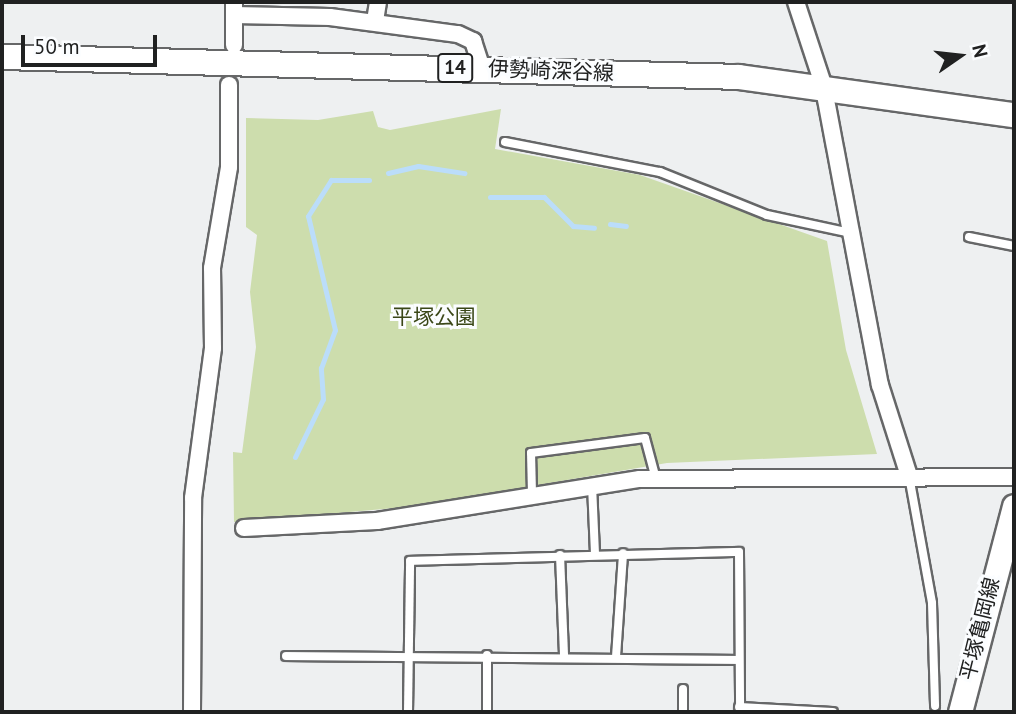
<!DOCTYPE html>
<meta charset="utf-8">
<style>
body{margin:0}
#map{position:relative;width:1016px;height:714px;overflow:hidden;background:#eef0f1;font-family:"PT Sans","Noto Sans JP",sans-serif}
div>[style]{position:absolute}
.green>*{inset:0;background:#cdddad}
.stream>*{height:5px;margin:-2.5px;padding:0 2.5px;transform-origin:2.5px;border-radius:2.5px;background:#bbddfa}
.roads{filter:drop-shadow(2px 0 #666768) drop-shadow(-2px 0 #666768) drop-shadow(0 2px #666768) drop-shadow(0 -2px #666768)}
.lane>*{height:8px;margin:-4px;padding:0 4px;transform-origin:4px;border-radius:4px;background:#fff}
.street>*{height:16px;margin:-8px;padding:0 8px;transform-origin:8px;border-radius:8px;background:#fff}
.secondary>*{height:23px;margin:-11.5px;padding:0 11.5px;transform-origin:11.5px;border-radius:11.5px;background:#fff}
.primary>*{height:24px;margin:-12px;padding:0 12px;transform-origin:12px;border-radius:12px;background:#fff}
span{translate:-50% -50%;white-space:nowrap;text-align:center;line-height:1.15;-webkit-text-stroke:6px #fbfdff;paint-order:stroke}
.shield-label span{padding:2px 5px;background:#fbfdff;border:2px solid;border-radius:5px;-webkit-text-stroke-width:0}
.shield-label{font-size:19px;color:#202121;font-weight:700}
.street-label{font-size:21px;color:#202121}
.park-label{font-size:21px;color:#3a4717}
.frame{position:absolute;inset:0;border:4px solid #202121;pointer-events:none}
.north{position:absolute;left:925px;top:21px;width:70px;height:70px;-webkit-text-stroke:5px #fbfdff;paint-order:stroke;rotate:76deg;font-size:19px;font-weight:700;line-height:28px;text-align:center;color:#202121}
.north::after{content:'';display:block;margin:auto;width:24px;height:32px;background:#202121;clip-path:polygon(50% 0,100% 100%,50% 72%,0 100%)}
.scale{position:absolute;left:21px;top:35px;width:136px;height:32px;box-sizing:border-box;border:4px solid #202121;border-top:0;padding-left:9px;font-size:21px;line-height:24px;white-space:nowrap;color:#202121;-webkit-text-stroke:5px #fbfdff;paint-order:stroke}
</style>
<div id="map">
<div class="green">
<div style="clip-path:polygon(501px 109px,495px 149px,640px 175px,827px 241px,846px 350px,877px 454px,667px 463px,407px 507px,234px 522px,233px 452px,242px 453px,256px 347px,250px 292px,257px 235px,246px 227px,246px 118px,318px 120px,373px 111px,378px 127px,390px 130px)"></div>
</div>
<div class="stream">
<div style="left:388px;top:173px;width:31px;rotate:-13deg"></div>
<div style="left:418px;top:166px;width:47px;rotate:8.7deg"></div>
<div style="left:490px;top:197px;width:54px"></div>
<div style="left:544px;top:197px;width:41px;rotate:45deg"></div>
<div style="left:573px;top:226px;width:21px;rotate:5deg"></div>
<div style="left:610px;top:224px;width:16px;rotate:7deg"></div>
<div style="left:295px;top:457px;width:64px;rotate:-64.2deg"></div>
<div style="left:323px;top:399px;width:31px;rotate:-94deg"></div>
<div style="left:321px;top:368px;width:40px;rotate:-69.8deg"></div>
<div style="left:335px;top:330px;width:117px;rotate:-103.3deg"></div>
<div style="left:308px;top:216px;width:43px;rotate:-57.4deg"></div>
<div style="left:331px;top:180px;width:38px"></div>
</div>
<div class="roads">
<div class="lane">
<div style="left:505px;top:142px;width:158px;rotate:11deg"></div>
<div style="left:660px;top:172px;width:115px;rotate:21.9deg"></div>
<div style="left:767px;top:215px;width:85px;rotate:12.2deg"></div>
<div style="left:969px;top:237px;width:46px;rotate:11.3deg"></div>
<div style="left:909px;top:476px;width:129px;rotate:79.7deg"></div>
<div style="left:932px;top:603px;width:103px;rotate:88.3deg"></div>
<div style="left:592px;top:485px;width:68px;rotate:87.5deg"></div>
<div style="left:532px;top:493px;width:40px;rotate:-91.4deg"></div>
<div style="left:531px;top:453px;width:115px;rotate:-7.5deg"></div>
<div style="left:645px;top:438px;width:42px;rotate:75deg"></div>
<div style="left:560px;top:555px;width:100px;rotate:87.7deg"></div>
<div style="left:487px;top:655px;width:57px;rotate:90deg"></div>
<div style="left:286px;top:656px;width:453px;rotate:0.5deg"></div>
<div style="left:616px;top:657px;width:104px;rotate:-86.1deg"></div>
<div style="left:739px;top:707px;width:94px;rotate:3deg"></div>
<div style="left:408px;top:712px;width:151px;rotate:-89.2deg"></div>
<div style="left:410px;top:561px;width:329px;rotate:-1.6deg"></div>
<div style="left:739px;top:552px;width:160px;rotate:89.6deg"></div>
<div style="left:683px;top:712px;width:23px;rotate:-90deg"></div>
</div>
<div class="street">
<div style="left:796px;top:2px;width:86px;rotate:71.8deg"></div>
<div style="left:823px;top:84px;width:306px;rotate:79.3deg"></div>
<div style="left:880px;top:385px;width:96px;rotate:72.3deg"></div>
<div style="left:234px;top:15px;width:96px;rotate:1.2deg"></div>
<div style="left:330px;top:17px;width:129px;rotate:7.6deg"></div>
<div style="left:458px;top:34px;width:17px;rotate:25deg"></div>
<div style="left:473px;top:41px;width:29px;rotate:72deg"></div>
<div style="left:375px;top:21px;width:19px;rotate:-81deg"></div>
<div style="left:234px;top:45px;width:43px;rotate:-90deg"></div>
<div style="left:244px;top:528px;width:133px;rotate:-3deg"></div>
<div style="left:377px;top:521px;width:266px;rotate:-9.1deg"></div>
<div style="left:640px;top:479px;width:374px;rotate:-0.3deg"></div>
<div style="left:192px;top:712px;width:214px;rotate:-89.7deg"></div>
<div style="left:193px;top:498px;width:151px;rotate:-82.4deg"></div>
<div style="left:213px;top:348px;width:80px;rotate:-90.7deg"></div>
<div style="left:212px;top:268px;width:102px;rotate:-80.4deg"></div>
<div style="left:229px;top:167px;width:82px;rotate:-90deg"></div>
</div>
<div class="secondary">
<div style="left:960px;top:712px;width:213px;rotate:-75.3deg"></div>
</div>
<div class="primary">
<div style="left:2px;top:57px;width:737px;rotate:1.55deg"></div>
<div style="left:739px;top:77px;width:278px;rotate:7.9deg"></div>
</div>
</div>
<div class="shield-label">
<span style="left:455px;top:68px">14</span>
</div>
<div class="street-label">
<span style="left:551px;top:71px;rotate:2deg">伊勢崎深谷線</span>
<span style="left:980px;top:629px;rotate:-76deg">平塚亀岡線</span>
</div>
<div class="park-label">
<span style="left:434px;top:317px">平塚公園</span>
</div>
<div class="frame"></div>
<div class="north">N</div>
<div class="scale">50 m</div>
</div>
